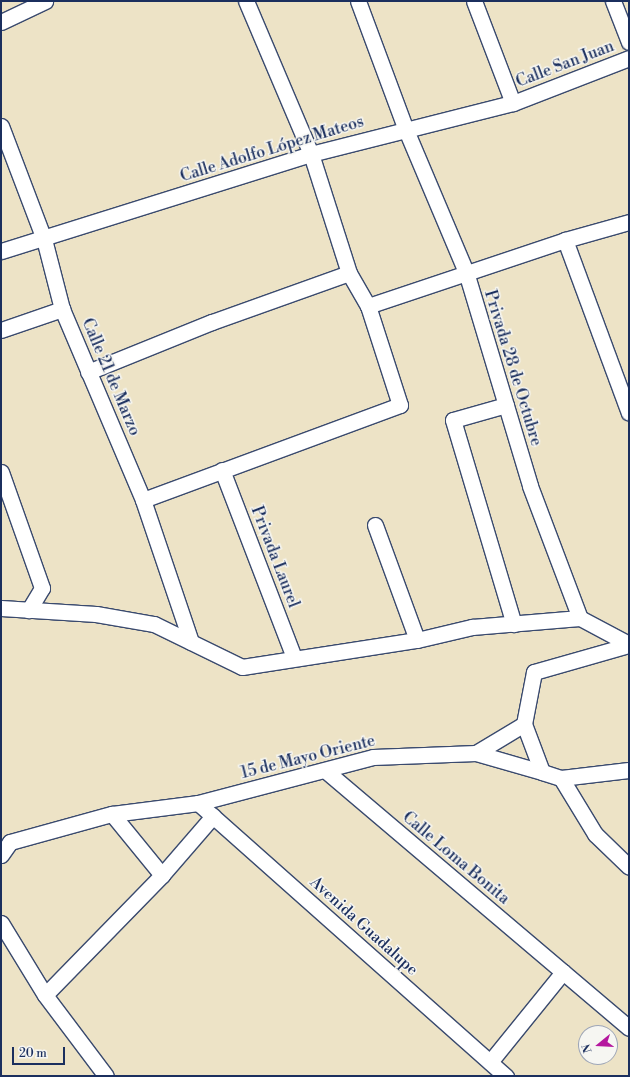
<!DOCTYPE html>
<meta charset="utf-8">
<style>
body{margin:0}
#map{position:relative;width:630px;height:1077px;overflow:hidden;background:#ede3c6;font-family:"Libre Bodoni",serif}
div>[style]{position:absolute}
.roads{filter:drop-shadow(1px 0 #3a4a6e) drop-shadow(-1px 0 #3a4a6e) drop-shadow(0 1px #3a4a6e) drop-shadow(0 -1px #3a4a6e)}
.street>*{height:15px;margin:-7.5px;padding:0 7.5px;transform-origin:7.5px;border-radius:7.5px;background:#fff}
span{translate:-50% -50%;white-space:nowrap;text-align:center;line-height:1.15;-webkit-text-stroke:3px #f6f6f2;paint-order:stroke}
.street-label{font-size:16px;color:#1b2f5e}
.frame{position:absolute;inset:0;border:2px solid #1b2f5e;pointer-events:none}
.north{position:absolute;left:578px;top:1025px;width:40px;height:40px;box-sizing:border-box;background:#f6f6f2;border:1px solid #9ea6b7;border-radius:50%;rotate:252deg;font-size:11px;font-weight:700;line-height:16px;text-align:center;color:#1b2f5e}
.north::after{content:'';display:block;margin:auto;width:14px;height:18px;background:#b5179e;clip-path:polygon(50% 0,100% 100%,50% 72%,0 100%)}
.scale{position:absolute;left:12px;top:1047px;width:53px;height:18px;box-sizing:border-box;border:2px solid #1b2f5e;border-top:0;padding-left:5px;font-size:12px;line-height:14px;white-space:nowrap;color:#1b2f5e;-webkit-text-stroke:3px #f6f6f2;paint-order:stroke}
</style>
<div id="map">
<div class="roads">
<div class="street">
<div style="left:358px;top:1px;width:138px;rotate:69.6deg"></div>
<div style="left:406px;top:130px;width:154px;rotate:67.1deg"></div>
<div style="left:466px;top:272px;width:223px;rotate:73.3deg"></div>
<div style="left:530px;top:486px;width:141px;rotate:69.3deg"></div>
<div style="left:474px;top:1px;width:109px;rotate:69.1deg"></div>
<div style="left:613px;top:1px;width:44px;rotate:68.7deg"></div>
<div style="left:1px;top:22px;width:49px;rotate:-25.5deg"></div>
<div style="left:1px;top:126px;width:121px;rotate:69.2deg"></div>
<div style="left:44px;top:239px;width:72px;rotate:75.6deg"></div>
<div style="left:62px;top:309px;width:207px;rotate:67deg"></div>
<div style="left:143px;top:500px;width:150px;rotate:71.3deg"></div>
<div style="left:565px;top:240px;width:184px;rotate:69.7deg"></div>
<div style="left:1px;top:251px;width:325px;rotate:-17.4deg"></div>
<div style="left:311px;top:154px;width:208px;rotate:-14.2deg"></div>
<div style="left:513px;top:103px;width:124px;rotate:-21.2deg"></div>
<div style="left:368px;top:306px;width:208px;rotate:-18.5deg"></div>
<div style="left:565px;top:240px;width:66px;rotate:-15.7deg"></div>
<div style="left:1px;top:330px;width:65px;rotate:-19deg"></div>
<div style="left:88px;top:372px;width:134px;rotate:-22deg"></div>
<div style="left:212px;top:322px;width:145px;rotate:-19.7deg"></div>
<div style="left:506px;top:405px;width:55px;rotate:164.2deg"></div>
<div style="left:453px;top:420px;width:213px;rotate:73.4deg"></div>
<div style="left:222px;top:470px;width:201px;rotate:69deg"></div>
<div style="left:1px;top:472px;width:123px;rotate:70.5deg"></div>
<div style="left:42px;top:588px;width:26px;rotate:121deg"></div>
<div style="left:143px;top:500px;width:274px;rotate:-20.3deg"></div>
<div style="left:400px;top:405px;width:104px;rotate:-107.9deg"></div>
<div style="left:368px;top:306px;width:38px;rotate:-120deg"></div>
<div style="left:349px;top:273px;width:125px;rotate:-107.7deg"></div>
<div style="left:311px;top:154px;width:166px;rotate:-113deg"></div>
<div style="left:375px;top:525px;width:122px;rotate:69.9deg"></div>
<div style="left:1px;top:608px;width:95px;rotate:3.6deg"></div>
<div style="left:96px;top:614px;width:59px;rotate:9.8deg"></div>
<div style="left:154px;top:624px;width:98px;rotate:26deg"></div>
<div style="left:242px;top:667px;width:177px;rotate:-8.8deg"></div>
<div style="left:417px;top:640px;width:57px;rotate:-13.3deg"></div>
<div style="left:472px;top:627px;width:108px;rotate:-4.8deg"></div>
<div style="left:580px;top:618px;width:55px;rotate:28deg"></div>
<div style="left:524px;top:724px;width:51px;rotate:69.4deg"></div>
<div style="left:542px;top:772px;width:20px;rotate:18deg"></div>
<div style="left:561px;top:778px;width:68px;rotate:-6.7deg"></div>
<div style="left:476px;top:753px;width:69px;rotate:16.1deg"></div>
<div style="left:326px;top:771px;width:397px;rotate:40.3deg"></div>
<div style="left:561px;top:778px;width:66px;rotate:58.7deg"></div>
<div style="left:595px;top:834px;width:47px;rotate:44.1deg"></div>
<div style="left:198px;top:803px;width:412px;rotate:41.6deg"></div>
<div style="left:112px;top:814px;width:79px;rotate:50.7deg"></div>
<div style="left:1px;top:855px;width:16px;rotate:-55deg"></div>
<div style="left:10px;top:842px;width:106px;rotate:-15.4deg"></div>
<div style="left:112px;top:814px;width:87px;rotate:-7.3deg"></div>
<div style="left:198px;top:803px;width:181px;rotate:-14.7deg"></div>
<div style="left:373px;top:757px;width:103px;rotate:-2.2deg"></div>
<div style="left:476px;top:753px;width:56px;rotate:-31.1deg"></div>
<div style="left:524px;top:724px;width:53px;rotate:-79.1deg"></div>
<div style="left:534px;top:672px;width:99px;rotate:-15.9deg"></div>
<div style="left:1px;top:923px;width:84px;rotate:58.6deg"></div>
<div style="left:45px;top:995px;width:101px;rotate:53deg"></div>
<div style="left:45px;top:995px;width:168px;rotate:-45.7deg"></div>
<div style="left:162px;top:875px;width:78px;rotate:-49.2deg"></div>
<div style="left:490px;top:1062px;width:116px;rotate:-51deg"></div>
</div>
</div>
<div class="street-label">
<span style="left:565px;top:64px;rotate:-21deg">Calle San Juan</span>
<span style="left:272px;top:149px;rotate:-17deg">Calle Adolfo López Mateos</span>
<span style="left:513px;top:368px;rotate:73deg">Privada 28 de Octubre</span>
<span style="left:111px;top:377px;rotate:67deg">Calle 21 de Marzo</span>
<span style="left:275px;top:557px;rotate:69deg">Privada Laurel</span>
<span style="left:308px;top:757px;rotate:-14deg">15 de Mayo Oriente</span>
<span style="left:456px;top:858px;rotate:40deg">Calle Loma Bonita</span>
<span style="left:364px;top:926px;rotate:42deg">Avenida Guadalupe</span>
</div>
<div class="frame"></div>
<div class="north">N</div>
<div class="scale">20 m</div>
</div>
